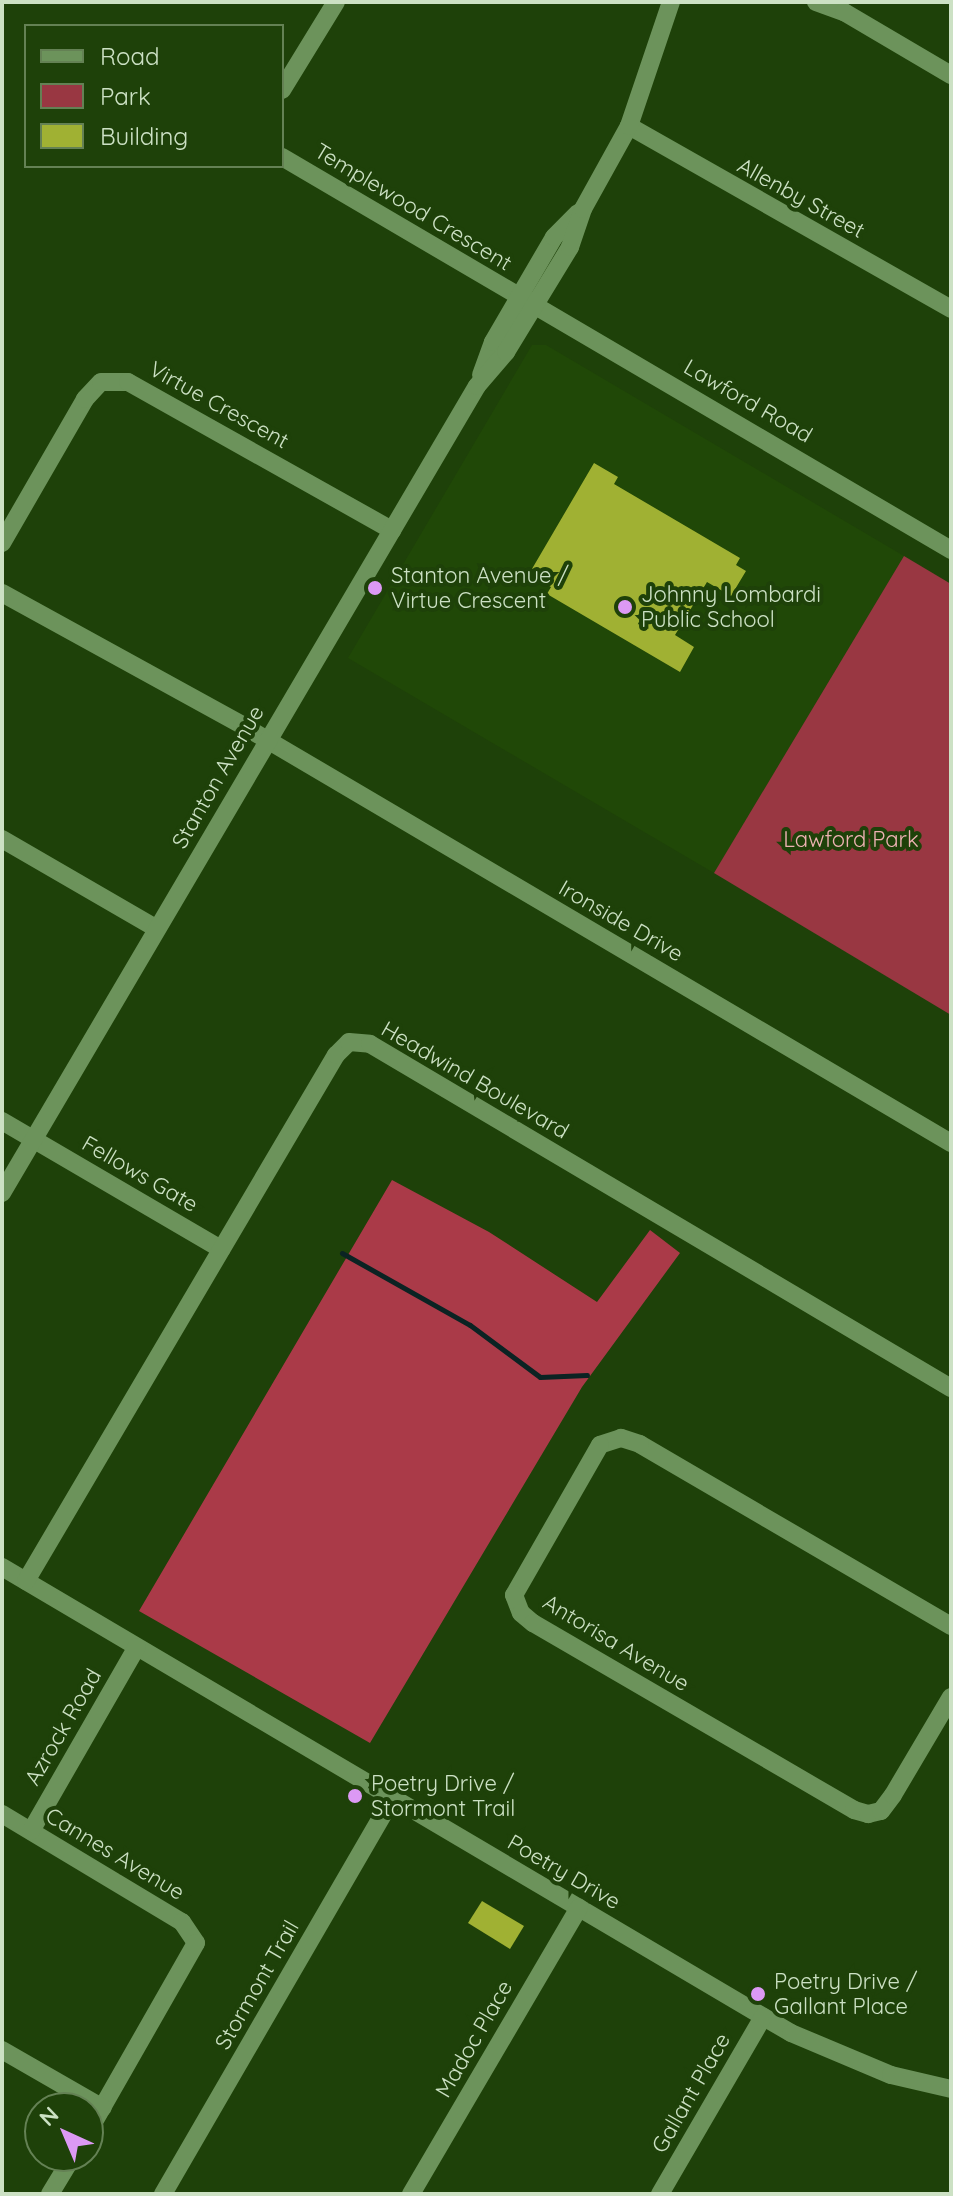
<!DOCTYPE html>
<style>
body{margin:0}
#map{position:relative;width:953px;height:2196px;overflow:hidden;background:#1e4109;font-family:Quicksand,sans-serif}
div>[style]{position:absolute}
.built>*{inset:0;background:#204807}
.green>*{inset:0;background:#993742}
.forest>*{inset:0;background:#aa3a48}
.stream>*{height:5px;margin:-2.5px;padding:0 2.5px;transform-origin:2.5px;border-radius:2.5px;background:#0b2323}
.building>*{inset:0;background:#a0b133}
.minor>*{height:18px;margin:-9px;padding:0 9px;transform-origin:9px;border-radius:9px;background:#6c935b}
.dots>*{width:22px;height:22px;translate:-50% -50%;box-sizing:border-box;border:4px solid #1e4109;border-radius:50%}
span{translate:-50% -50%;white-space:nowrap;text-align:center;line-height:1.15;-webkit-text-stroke:8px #1e4109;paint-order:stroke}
.street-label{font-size:22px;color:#cce1c4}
.poi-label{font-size:22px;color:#cce1c4}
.left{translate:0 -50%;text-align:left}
.park-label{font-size:22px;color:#eeb2b3}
.frame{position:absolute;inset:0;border:4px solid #cce1c4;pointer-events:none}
.legend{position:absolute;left:24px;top:24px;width:260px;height:144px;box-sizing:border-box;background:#1e4109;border:2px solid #648154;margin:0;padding:10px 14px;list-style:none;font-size:24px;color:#cce1c4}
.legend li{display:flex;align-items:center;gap:16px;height:40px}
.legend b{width:40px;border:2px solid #648154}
.north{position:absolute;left:24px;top:2092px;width:80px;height:80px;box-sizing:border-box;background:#1e4109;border:2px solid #648154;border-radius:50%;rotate:316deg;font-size:22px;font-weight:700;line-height:32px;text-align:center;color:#cce1c4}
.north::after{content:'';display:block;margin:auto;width:28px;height:36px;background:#dc99f4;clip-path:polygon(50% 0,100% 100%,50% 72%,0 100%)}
</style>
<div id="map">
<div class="built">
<div style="clip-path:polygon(532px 345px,546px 345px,904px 556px,714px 873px,348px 658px)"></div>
</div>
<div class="green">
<div style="clip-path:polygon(904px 556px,951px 584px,951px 1015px,714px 873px)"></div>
</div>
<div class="forest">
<div style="clip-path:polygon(392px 1180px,489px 1232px,597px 1302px,650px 1230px,680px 1253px,582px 1387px,370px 1743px,139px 1611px)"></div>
</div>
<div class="stream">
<div style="left:342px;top:1253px;width:147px;rotate:29.4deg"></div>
<div style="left:470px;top:1325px;width:87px;rotate:36.6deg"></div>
<div style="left:540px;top:1377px;width:47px;rotate:-2.4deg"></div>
</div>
<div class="building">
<div style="clip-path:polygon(594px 463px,618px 477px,614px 484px,740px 558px,736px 565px,746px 571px,731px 596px,707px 582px,675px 635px,694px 647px,680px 672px,547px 594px,551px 587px,529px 574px)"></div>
<div style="clip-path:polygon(482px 1901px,524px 1926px,510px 1949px,468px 1923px)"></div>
</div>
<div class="minor">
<div style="left:816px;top:2px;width:30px;rotate:20deg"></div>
<div style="left:844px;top:12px;width:124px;rotate:30.5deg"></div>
<div style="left:282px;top:90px;width:103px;rotate:-58.5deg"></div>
<div style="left:629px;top:126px;width:370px;rotate:29.6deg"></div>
<div style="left:282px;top:157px;width:776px;rotate:30.43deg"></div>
<div style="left:481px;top:375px;width:35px;rotate:-70deg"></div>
<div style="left:493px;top:342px;width:121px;rotate:-59.8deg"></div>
<div style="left:554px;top:237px;width:34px;rotate:-45deg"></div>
<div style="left:2px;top:543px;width:166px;rotate:-60deg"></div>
<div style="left:85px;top:399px;width:23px;rotate:-47deg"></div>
<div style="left:101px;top:382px;width:27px"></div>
<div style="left:128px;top:382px;width:303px;rotate:29.3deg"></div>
<div style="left:2px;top:593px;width:274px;rotate:28.8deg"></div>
<div style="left:242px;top:725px;width:823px;rotate:30.52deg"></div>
<div style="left:2px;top:839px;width:179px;rotate:30.1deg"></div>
<div style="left:2px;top:1121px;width:254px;rotate:30.3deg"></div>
<div style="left:2px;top:1193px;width:936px;rotate:-59.52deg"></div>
<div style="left:477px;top:386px;width:45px;rotate:-49.5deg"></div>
<div style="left:506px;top:352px;width:123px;rotate:-58.6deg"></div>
<div style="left:570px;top:247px;width:40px;rotate:-71.1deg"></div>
<div style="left:583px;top:209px;width:95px;rotate:-61deg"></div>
<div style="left:629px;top:126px;width:131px;rotate:-71.3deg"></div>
<div style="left:2px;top:1567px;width:916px;rotate:30.57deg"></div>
<div style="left:791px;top:2033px;width:108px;rotate:22.8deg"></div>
<div style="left:891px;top:2075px;width:62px;rotate:13.1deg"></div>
<div style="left:26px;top:1581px;width:611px;rotate:-59.49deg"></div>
<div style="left:336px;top:1055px;width:18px;rotate:-45deg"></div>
<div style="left:349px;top:1042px;width:21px;rotate:5deg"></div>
<div style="left:370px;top:1044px;width:675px;rotate:30.63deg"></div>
<div style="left:951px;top:1626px;width:360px;rotate:-149.7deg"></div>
<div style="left:640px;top:1444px;width:20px;rotate:-162deg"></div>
<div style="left:621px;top:1438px;width:22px;rotate:162deg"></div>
<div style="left:600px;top:1445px;width:173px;rotate:119.8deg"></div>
<div style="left:514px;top:1595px;width:19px;rotate:69deg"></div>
<div style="left:521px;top:1613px;width:16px;rotate:40deg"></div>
<div style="left:533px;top:1623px;width:371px;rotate:30.2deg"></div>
<div style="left:854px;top:1810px;width:15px;rotate:16deg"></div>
<div style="left:868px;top:1814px;width:13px;rotate:-13deg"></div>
<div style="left:881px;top:1811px;width:20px;rotate:-53deg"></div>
<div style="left:893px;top:1795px;width:114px;rotate:-59.4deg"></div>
<div style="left:2px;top:1814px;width:210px;rotate:31deg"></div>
<div style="left:182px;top:1922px;width:25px;rotate:56deg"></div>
<div style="left:196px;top:1943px;width:218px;rotate:119.7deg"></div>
<div style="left:31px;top:1831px;width:212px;rotate:-60.1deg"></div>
<div style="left:2px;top:2050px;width:116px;rotate:29.9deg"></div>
<div style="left:50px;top:2194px;width:44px;rotate:-58.8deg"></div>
<div style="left:163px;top:2194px;width:457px;rotate:-59.9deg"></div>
<div style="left:411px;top:2194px;width:332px;rotate:-59.6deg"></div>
<div style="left:660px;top:2194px;width:205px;rotate:-59.8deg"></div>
</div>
<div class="dots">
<div style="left:375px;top:588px;background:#dc99f4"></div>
<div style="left:625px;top:607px;background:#dc99f4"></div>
<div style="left:355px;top:1796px;background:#dc99f4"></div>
<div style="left:758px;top:1994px;background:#dc99f4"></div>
</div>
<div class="street-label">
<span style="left:801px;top:198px;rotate:29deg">Allenby Street</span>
<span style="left:413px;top:207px;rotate:31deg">Templewood Crescent</span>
<span style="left:748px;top:401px;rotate:30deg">Lawford Road</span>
<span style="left:219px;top:405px;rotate:29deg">Virtue Crescent</span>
<span style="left:218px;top:777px;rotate:-60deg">Stanton Avenue</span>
<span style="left:621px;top:921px;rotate:30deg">Ironside Drive</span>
<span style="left:475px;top:1080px;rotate:30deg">Headwind Boulevard</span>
<span style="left:140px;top:1174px;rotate:30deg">Fellows Gate</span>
<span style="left:616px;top:1643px;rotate:31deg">Antorisa Avenue</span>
<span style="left:63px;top:1727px;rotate:-60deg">Azrock Road</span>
<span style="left:115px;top:1854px;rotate:31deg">Cannes Avenue</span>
<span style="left:564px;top:1872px;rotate:30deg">Poetry Drive</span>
<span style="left:257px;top:1985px;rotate:-60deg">Stormont Trail</span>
<span style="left:474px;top:2039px;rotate:-60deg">Madoc Place</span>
<span style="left:691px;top:2093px;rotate:-60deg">Gallant Place</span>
</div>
<div class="poi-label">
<span class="left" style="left:391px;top:588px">Stanton Avenue /<br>Virtue Crescent</span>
<span class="left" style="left:641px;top:607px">Johnny Lombardi<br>Public School</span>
<span class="left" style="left:371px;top:1796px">Poetry Drive /<br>Stormont Trail</span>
<span class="left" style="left:774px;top:1994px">Poetry Drive /<br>Gallant Place</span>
</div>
<div class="park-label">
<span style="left:851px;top:840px">Lawford Park</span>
</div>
<div class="frame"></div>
<ul class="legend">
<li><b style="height:10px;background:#6c935b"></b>Road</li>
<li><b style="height:22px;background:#993742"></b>Park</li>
<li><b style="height:22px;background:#a0b133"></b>Building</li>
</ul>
<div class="north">N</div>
</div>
